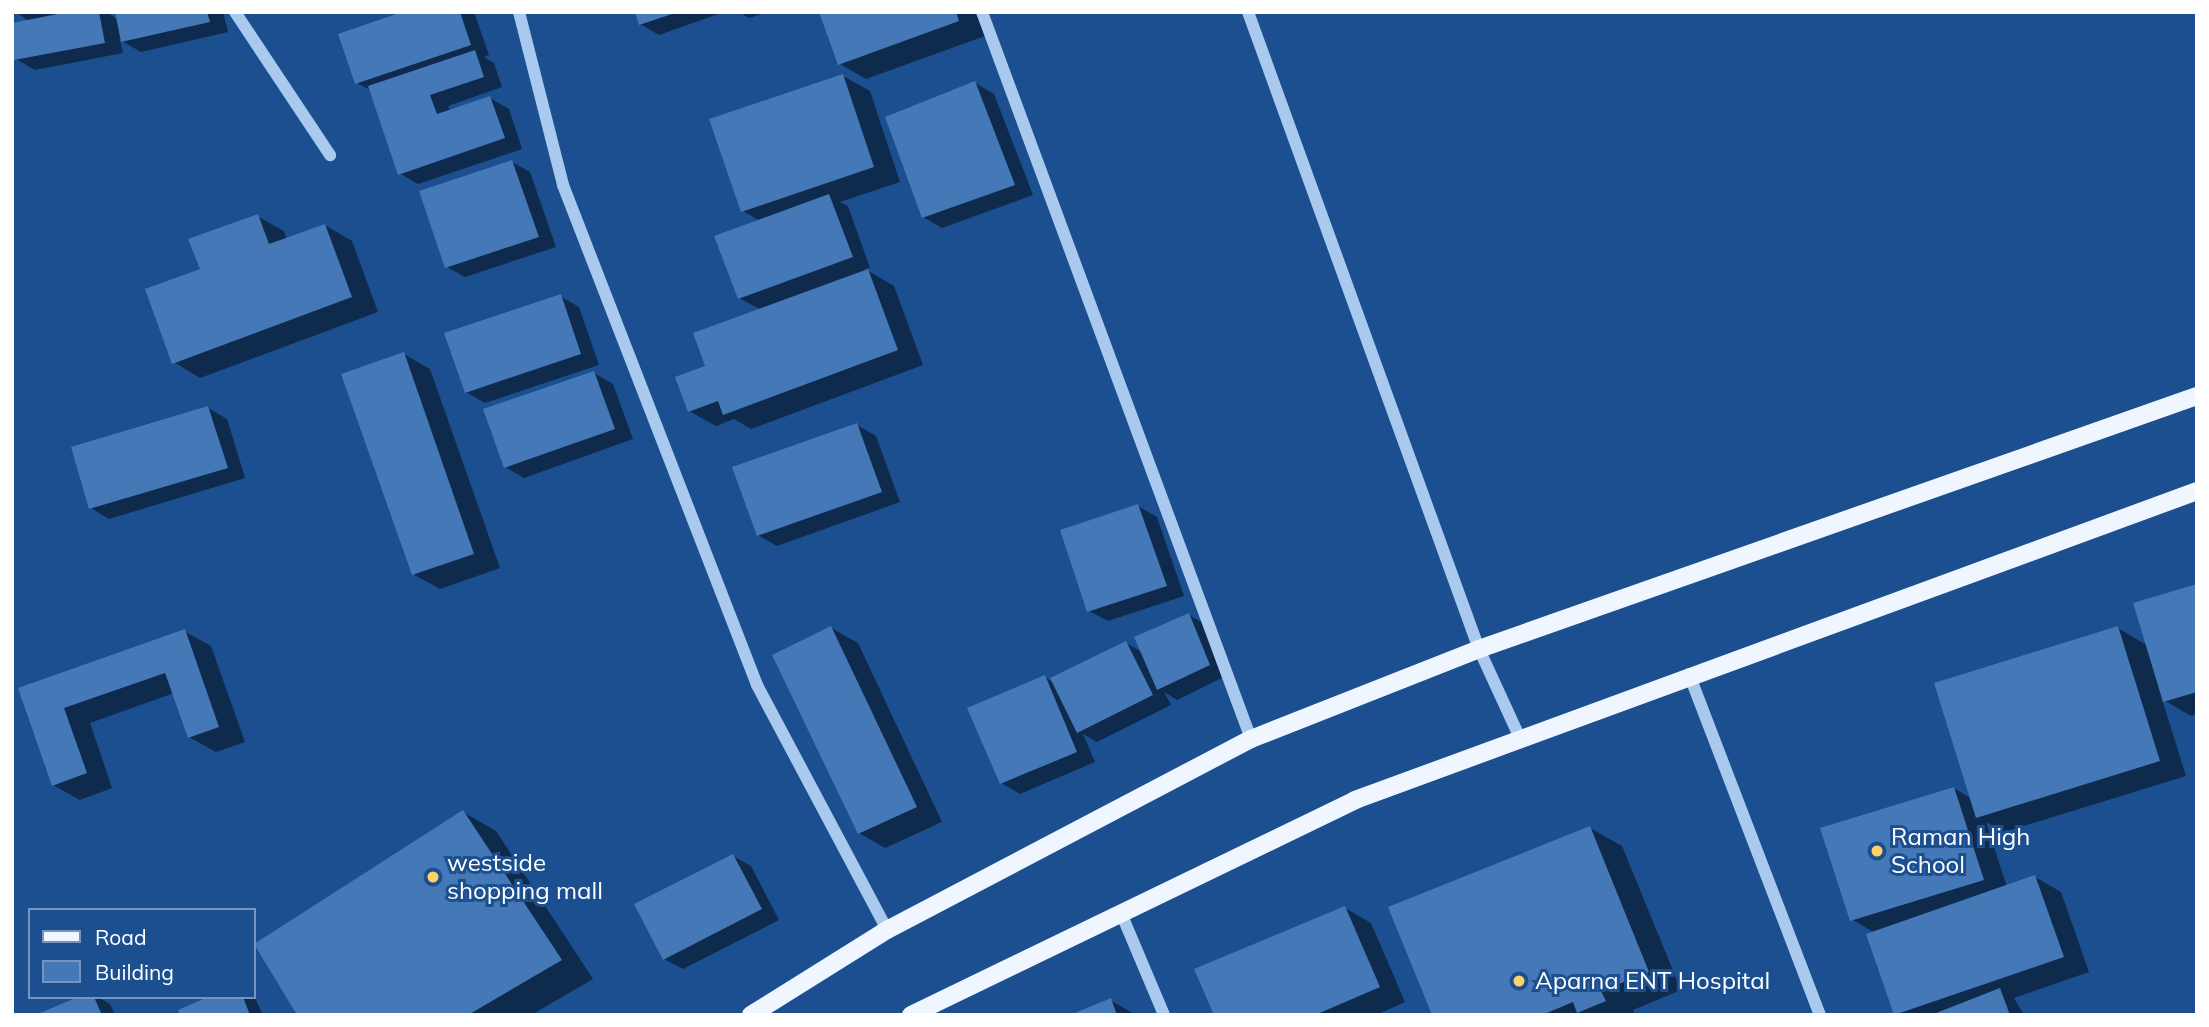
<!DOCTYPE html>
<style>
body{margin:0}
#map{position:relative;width:2209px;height:1027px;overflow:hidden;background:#1b4f8f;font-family:Mulish,sans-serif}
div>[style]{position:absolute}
.shadow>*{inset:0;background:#0007}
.building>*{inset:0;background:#4478b7}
.minor>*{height:12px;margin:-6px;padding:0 6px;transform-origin:6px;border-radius:6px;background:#a9c9ee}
.major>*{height:18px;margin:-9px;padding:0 9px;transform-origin:9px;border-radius:9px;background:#f0f6ff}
.dots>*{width:19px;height:19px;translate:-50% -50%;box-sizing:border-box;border:4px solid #1b4f8f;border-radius:50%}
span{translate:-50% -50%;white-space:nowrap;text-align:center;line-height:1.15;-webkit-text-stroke:6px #1b4f8f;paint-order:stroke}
.poi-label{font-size:24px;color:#fff}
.left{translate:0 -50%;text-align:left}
.frame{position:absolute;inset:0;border:14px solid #fff;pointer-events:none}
.legend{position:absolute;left:28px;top:908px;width:228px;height:91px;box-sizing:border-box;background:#1b4f8f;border:2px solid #7695bc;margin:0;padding:9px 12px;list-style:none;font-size:21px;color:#fff}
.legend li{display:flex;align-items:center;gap:14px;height:35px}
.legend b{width:35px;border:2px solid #7695bc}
</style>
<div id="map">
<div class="shadow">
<div style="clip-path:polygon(16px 12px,107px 12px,118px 20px,116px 12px,223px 12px,228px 32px,141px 52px,120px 40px,123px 53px,35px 70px,16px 59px,12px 25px,30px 22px)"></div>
<div style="clip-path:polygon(407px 12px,474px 12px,489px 55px,484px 57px,494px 63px,502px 87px,448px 106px,450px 111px,490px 98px,509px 109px,522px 149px,418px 184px,399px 173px,372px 91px,357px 83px)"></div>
<div style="clip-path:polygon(636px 12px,724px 12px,659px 35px,640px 24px)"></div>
<div style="clip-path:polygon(739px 12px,768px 12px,749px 18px)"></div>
<div style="clip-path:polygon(821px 12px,976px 12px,985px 36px,866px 79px,840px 64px)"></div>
<div style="clip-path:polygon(843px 76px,870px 91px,900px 182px,840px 202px,848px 206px,870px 268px,865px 269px,894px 286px,923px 365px,751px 429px,734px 419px,716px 426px,689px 411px,707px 367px,761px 310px,739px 298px,760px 221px,743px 211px)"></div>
<div style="clip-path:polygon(975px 83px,994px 94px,1033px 195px,942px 228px,923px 217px)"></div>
<div style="clip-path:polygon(512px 162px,530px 172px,556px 247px,465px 277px,447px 267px)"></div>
<div style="clip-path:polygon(257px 216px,284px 231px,287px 240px,325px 225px,352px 241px,378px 312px,200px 378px,174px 362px,202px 270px)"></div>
<div style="clip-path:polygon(560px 296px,579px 307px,599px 365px,485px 403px,466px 392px)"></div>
<div style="clip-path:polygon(404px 354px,430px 369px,500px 568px,440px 589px,413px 574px)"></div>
<div style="clip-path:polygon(594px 373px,613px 384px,633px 439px,524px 478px,505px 467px)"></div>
<div style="clip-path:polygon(208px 408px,227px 419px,245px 478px,109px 519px,91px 508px)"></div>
<div style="clip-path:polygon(857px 425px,876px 436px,900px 502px,777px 546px,758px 535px)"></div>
<div style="clip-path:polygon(1138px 506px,1157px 517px,1184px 596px,1108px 621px,1089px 611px)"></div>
<div style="clip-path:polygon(2197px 585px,2197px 714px,2191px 716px,2162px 699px,2186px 776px,2004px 832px,1986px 822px,2007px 887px,2035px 877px,2061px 892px,2089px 972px,2014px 998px,2024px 1015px,1896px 1015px,1868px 935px,1875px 933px,1851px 919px,1954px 788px,1972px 799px,2118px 628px,2148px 646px)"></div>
<div style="clip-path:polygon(1189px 615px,1207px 625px,1228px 675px,1177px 700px,1164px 692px,1171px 705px,1097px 742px,1083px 734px,1095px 762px,1020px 794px,1001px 783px,1045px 677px,1054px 683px,1126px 643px,1142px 652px)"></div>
<div style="clip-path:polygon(831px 628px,858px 643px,942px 822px,885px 848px,859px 833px)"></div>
<div style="clip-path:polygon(184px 631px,211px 646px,245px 742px,216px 752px,189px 737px,174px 693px,90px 723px,112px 788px,80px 800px,53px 785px,20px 689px)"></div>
<div style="clip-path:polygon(463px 812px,496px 831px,593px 979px,531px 1015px,299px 1015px)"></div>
<div style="clip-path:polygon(1590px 828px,1622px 846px,1681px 990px,1633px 1010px,1635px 1015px,1434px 1015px)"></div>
<div style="clip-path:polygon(733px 856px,751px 866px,779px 920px,683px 969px,664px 959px)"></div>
<div style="clip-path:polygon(1345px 908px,1371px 923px,1405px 1002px,1376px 1015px,1216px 1015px)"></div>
<div style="clip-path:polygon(254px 996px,263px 1015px,182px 1015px,213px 997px)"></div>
<div style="clip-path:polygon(82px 997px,98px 997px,110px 1004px,115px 1015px,39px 1015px)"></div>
<div style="clip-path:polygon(1110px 1000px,1136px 1015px,1074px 1015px)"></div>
</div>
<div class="building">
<div style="clip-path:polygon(68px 12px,99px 12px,105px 43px,14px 60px,12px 23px)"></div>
<div style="clip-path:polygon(115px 12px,207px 12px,210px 22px,121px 42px)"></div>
<div style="clip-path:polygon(402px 12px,460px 12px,471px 45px,355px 84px,338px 34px)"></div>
<div style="clip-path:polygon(635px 12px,675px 12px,675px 13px,639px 25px)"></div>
<div style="clip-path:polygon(819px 12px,956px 12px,959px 21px,838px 65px)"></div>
<div style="clip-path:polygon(475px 50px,484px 77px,430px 95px,437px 114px,490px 96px,505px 138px,398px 175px,368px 86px)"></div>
<div style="clip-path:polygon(843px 74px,874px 167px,741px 212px,709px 119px)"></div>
<div style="clip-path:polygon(975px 81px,1015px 185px,922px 218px,885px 117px)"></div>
<div style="clip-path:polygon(512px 160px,539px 237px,445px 268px,419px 191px)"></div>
<div style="clip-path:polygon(829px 194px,853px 257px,738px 299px,714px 236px)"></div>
<div style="clip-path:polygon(258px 214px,269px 244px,325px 224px,352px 297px,172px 364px,145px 289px,200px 269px,188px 239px)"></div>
<div style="clip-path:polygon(868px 269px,898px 350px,723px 415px,718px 401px,688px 412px,675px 377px,705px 366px,693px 333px)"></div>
<div style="clip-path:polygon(561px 294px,581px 354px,465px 393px,444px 333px)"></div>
<div style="clip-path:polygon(404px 352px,474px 554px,412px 575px,341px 374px)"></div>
<div style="clip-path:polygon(594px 371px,615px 429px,504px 468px,483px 409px)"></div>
<div style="clip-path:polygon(208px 406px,228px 468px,89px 509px,71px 447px)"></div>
<div style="clip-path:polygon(857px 423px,882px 492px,757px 536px,732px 467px)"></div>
<div style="clip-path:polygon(1138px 504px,1167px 586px,1087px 612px,1060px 530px)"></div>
<div style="clip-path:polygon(2197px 584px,2197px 692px,2163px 702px,2133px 603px)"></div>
<div style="clip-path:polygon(1189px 613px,1210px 665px,1157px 690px,1134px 637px)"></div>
<div style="clip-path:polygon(831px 626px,917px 807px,858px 834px,772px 655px)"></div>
<div style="clip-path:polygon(2118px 626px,2160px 761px,1976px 818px,1934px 683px)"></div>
<div style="clip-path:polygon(185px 629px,219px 727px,188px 738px,165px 673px,64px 708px,87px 773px,52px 786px,18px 688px)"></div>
<div style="clip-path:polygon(1126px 641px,1153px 695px,1077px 733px,1050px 678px)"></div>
<div style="clip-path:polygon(1045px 675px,1077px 752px,1000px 784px,967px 708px)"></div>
<div style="clip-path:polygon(1954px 787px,1984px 880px,1850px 921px,1820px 828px)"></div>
<div style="clip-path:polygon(463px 810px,562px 960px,468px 1015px,297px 1015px,254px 944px)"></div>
<div style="clip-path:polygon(1590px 826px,1649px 972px,1601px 991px,1606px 1001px,1577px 1013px,1573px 1002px,1542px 1015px,1432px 1015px,1388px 907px)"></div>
<div style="clip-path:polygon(733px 854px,762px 909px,663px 960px,634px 904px)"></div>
<div style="clip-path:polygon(2035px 875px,2064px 957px,1894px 1015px,1866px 934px)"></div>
<div style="clip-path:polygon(1345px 906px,1380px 987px,1315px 1015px,1214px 1015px,1194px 969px)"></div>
<div style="clip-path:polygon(2000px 988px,2010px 1015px,1931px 1015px)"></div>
<div style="clip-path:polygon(78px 997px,94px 997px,102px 1015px,35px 1015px)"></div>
<div style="clip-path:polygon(208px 997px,243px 997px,250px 1015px,180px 1015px,178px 1010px)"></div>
<div style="clip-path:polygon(1111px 998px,1117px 1015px,1070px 1015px)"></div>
</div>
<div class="minor">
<div style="left:235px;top:12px;width:172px;rotate:56.4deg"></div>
<div style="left:519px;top:12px;width:179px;rotate:75.7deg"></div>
<div style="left:563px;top:185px;width:536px;rotate:68.79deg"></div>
<div style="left:757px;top:685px;width:277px;rotate:62deg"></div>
<div style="left:982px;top:12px;width:775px;rotate:69.69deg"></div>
<div style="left:1248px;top:12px;width:678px;rotate:70.07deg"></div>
<div style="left:1479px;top:649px;width:98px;rotate:65.3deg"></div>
<div style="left:1689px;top:674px;width:365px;rotate:69deg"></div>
<div style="left:1121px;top:913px;width:111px;rotate:67.1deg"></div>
</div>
<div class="major">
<div style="left:751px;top:1015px;width:160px;rotate:-32deg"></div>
<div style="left:887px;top:930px;width:411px;rotate:-27.7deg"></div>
<div style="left:1251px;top:739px;width:245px;rotate:-21.5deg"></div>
<div style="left:1479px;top:649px;width:761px;rotate:-19.41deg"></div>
<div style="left:911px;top:1015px;width:493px;rotate:-25.8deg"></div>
<div style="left:1355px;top:800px;width:897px;rotate:-20.15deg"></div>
</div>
<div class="dots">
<div style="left:1877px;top:851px;background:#ffd166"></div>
<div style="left:433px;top:877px;background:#ffd166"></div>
<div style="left:1519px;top:981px;background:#ffd166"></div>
</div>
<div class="poi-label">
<span class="left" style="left:1891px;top:851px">Raman High<br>School</span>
<span class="left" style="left:447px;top:877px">westside<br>shopping mall</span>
<span class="left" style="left:1535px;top:981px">Aparna ENT Hospital</span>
</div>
<div class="frame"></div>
<ul class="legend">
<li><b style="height:9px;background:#f0f6ff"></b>Road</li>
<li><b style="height:19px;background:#4478b7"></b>Building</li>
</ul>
</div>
